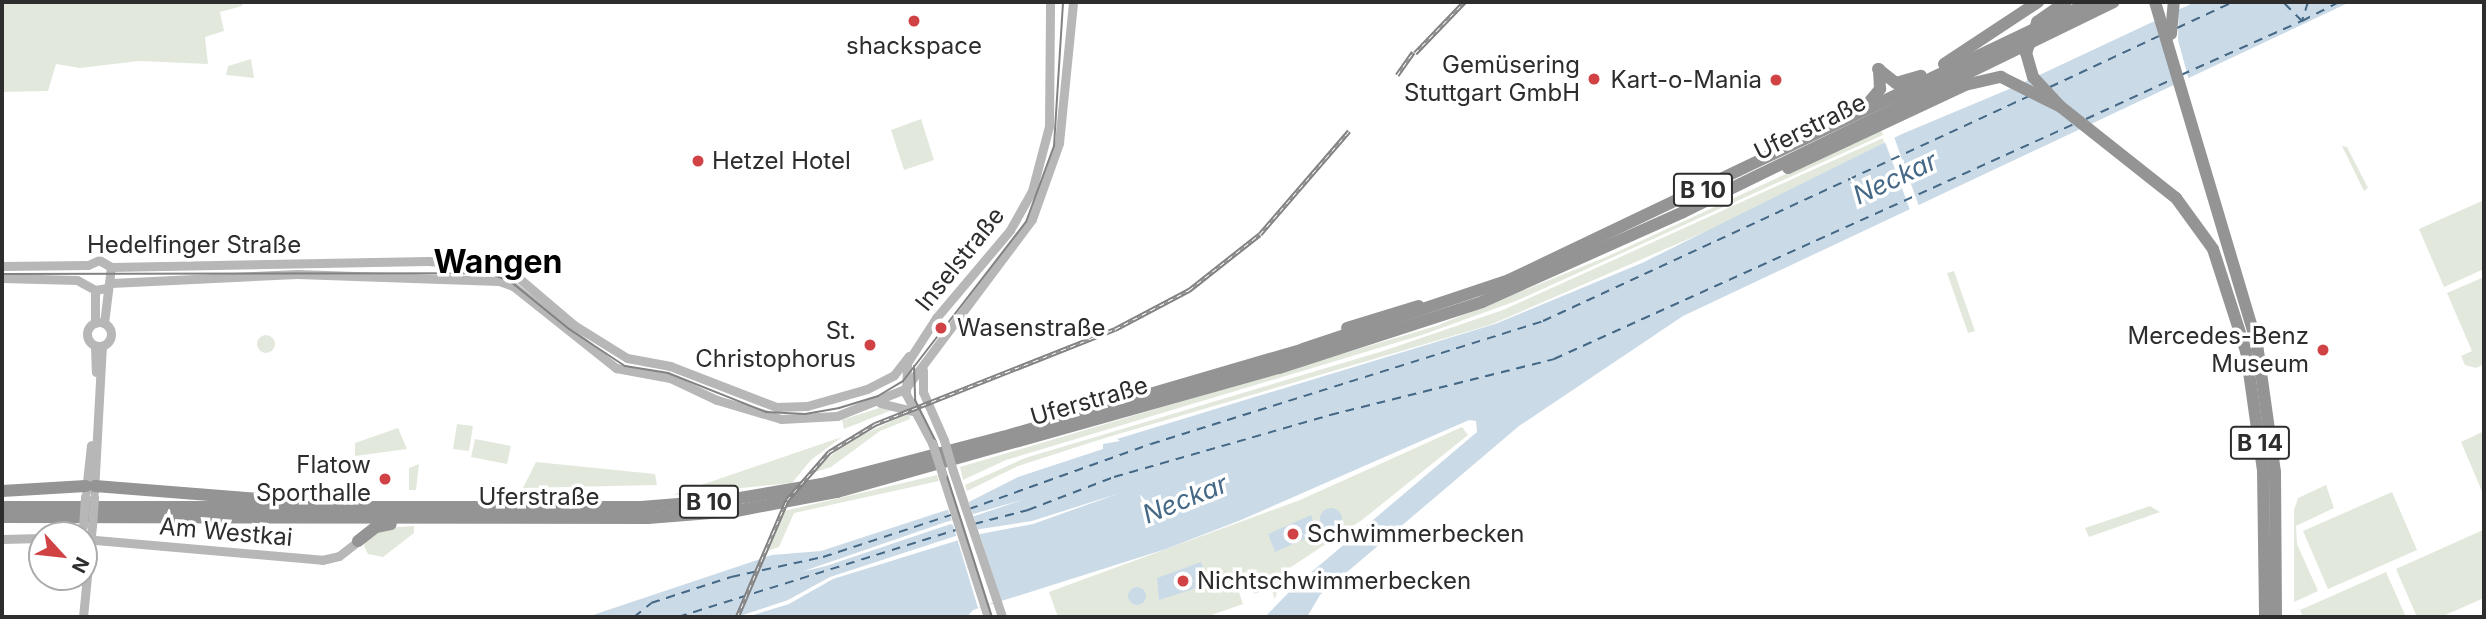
<!DOCTYPE html>
<meta charset="utf-8">
<style>
body{margin:0}
#map{position:relative;width:2486px;height:619px;overflow:hidden;background:#fff;font-family:Inter,sans-serif}
div>[style]{position:absolute}
.green>*{inset:0;background:#e2e9dc}
.round{border-radius:50%}
.water>*{inset:0;background:#cadae7}
.pier>*{inset:0;background:#fff}
.river>*{height:10px;margin:-5px;padding:0 5px;transform-origin:5px;border-radius:5px;background:#cadae7}
.ferry>*{height:2px;margin-top:-1px;transform-origin:0;background:repeating-linear-gradient(90deg,#446885 0 9px,transparent 0 16px)}
.secondary>*{height:9px;margin:-4.5px;padding:0 4.5px;transform-origin:4.5px;border-radius:4.5px;background:#b7b7b7}
.secondary>.ring{margin:-4.5px;padding:0;box-sizing:content-box;background:none;border:9px solid #b7b7b7;border-radius:50%}
.highway>*{height:12px;margin:-6px;padding:0 6px;transform-origin:6px;border-radius:6px;background:#949494}
.tram>*{height:2px;margin:-1px;padding:0 1px;transform-origin:1px;border-radius:1px;background:#828282}
.rail>*{height:4.5px;margin-top:-2.25px;transform-origin:0;background:repeating-linear-gradient(90deg,#fff 0 5px,#828282 0 10px);box-sizing:border-box;border-block:2px solid #828282}
.secondary-bridge>*{height:9px;margin:-4.5px;padding:0 4.5px;transform-origin:4.5px;border-radius:4.5px;background:#b7b7b7}
.highway-bridge>*{height:12px;margin:-6px;padding:0 6px;transform-origin:6px;border-radius:6px;background:#949494}
.dots>*{width:19px;height:19px;translate:-50% -50%;box-sizing:border-box;border:4px solid #fff;border-radius:50%}
span{translate:-50% -50%;white-space:nowrap;text-align:center;line-height:1.15;-webkit-text-stroke:7px #fff;paint-order:stroke}
.shield-label span{padding:2px 5px;background:#fff;border:2px solid;border-radius:5px;-webkit-text-stroke-width:0}
.shield-label{font-size:23px;color:#2d2d2d;font-weight:700}
.poi-label{font-size:24px;color:#2d2d2d}
.right{translate:-100% -50%;text-align:right}
.left{translate:0 -50%;text-align:left}
.street-label{font-size:24px;color:#2d2d2d}
.water-label{font-size:26px;color:#446885;font-style:italic}
.district-label{font-size:32px;color:#000;font-weight:700}
.frame{position:absolute;inset:0;border:4px solid #2d2d2d;pointer-events:none}
.north{position:absolute;left:28px;top:521px;width:70px;height:70px;box-sizing:border-box;background:#fff;border:2px solid #ababab;border-radius:50%;rotate:117deg;font-size:19px;font-weight:700;line-height:28px;text-align:center;color:#2d2d2d}
.north::after{content:'';display:block;margin:auto;width:24px;height:32px;background:#d14244;clip-path:polygon(50% 0,100% 100%,50% 72%,0 100%)}
</style>
<div id="map">
<div class="green">
<div style="clip-path:polygon(2px 2px,242px 2px,242px 6px,220px 12px,224px 31px,205px 37px,208px 64px,139px 61px,80px 68px,56px 64px,48px 91px,2px 92px)"></div>
<div style="clip-path:polygon(251px 59px,254px 78px,226px 75px,228px 66px)"></div>
<div style="clip-path:polygon(921px 119px,934px 160px,904px 170px,891px 130px)"></div>
<div style="clip-path:polygon(1881px 130px,1883px 135px,1516px 301px,1422px 335px,1006px 460px,963px 480px,960px 467px,1436px 326px,1606px 257px)"></div>
<div style="clip-path:polygon(1883px 138px,1884px 143px,1737px 218px,1490px 325px,1105px 438px,1018px 466px,967px 491px,965px 485px,1025px 458px,1383px 351px,1503px 310px)"></div>
<div style="clip-path:polygon(2342px 146px,2347px 147px,2368px 188px,2364px 191px)"></div>
<div style="clip-path:polygon(2484px 200px,2484px 269px,2444px 287px,2419px 229px)"></div>
<div style="clip-path:polygon(1954px 271px,1975px 331px,1968px 333px,1947px 273px)"></div>
<div style="clip-path:polygon(2484px 277px,2484px 364px,2476px 368px,2465px 365px,2461px 356px,2472px 351px,2447px 293px)"></div>
<div class="round" style="left:257px;top:335px;width:18px;height:18px"></div>
<div style="clip-path:polygon(885px 406px,897px 408px,844px 429px,842px 420px)"></div>
<div style="clip-path:polygon(909px 413px,910px 419px,880px 431px,831px 467px,809px 474px,847px 442px)"></div>
<div style="clip-path:polygon(457px 424px,473px 426px,469px 451px,453px 449px)"></div>
<div style="clip-path:polygon(1462px 427px,1468px 435px,1362px 520px,1282px 573px,1275px 599px,1271px 588px,1254px 594px,1246px 575px,1235px 580px,1243px 604px,1206px 617px,1058px 617px,1049px 592px,1300px 500px)"></div>
<div style="clip-path:polygon(398px 428px,407px 449px,355px 456px,355px 443px)"></div>
<div style="clip-path:polygon(2484px 431px,2484px 496px,2461px 442px)"></div>
<div style="clip-path:polygon(842px 437px,811px 460px,792px 483px,672px 495px)"></div>
<div style="clip-path:polygon(475px 439px,511px 446px,507px 464px,471px 457px)"></div>
<div style="clip-path:polygon(536px 462px,655px 474px,657px 485px,523px 488px)"></div>
<div style="clip-path:polygon(419px 464px,416px 490px,409px 490px,409px 468px)"></div>
<div style="clip-path:polygon(937px 475px,939px 481px,794px 513px,779px 547px,767px 551px,784px 511px)"></div>
<div style="clip-path:polygon(2326px 485px,2334px 508px,2296px 526px,2297px 544px,2318px 591px,2294px 602px,2294px 510px,2298px 498px)"></div>
<div style="clip-path:polygon(2392px 492px,2417px 550px,2328px 589px,2303px 531px)"></div>
<div style="clip-path:polygon(2150px 506px,2160px 512px,2089px 537px,2085px 528px)"></div>
<div style="clip-path:polygon(414px 526px,414px 533px,383px 557px,368px 554px,364px 546px,368px 535px,381px 528px)"></div>
<div style="clip-path:polygon(2483px 530px,2484px 598px,2441px 617px,2417px 617px,2396px 569px)"></div>
<div style="clip-path:polygon(2386px 572px,2406px 617px,2303px 617px,2300px 610px)"></div>
</div>
<div class="water">
<div style="clip-path:polygon(evenodd,2195px 2px,2350px 2px,1683px 316px,1519px 426px,1320px 595px,1307px 617px,1265px 617px,1295px 586px,1477px 432px,1476px 421px,1469px 420px,1241px 520px,1166px 549px,973px 610px,967px 617px,747px 617px,789px 604px,833px 579px,975px 535px,1033px 524px,1120px 493px,1032px 521px,974px 530px,830px 577px,788px 600px,737px 617px,587px 617px,772px 555px,821px 551px,965px 504px,1018px 477px,1103px 449px,1103px 444px,1120px 441px,1117px 439px,1495px 324px,1642px 263px,1902px 134px,2014px 87px,2195px 2px,1025px 499px,826px 566px,801px 572px,946px 522px,1025px 499px)"></div>
<div class="round" style="left:1320px;top:508px;width:22px;height:22px"></div>
<div style="clip-path:polygon(1311px 515px,1318px 533px,1275px 552px,1268px 534px)"></div>
<div style="clip-path:polygon(1201px 562px,1209px 584px,1159px 600px,1157px 578px)"></div>
<div class="round" style="left:1128px;top:587px;width:18px;height:18px"></div>
</div>
<div class="pier">
<div style="clip-path:polygon(2179px 6px,2178px 40px,2190px 84px,2177px 90px,2155px 18px)"></div>
<div style="clip-path:polygon(1893px 134px,1920px 209px,1911px 213px,1884px 139px)"></div>
<div style="clip-path:polygon(968px 499px,1001px 600px,978px 608px,953px 525px,947px 523px,952px 521px,947px 507px,943px 508px,941px 508px)"></div>
</div>
<div class="river">
<div style="left:1888px;top:182px;width:35px;rotate:-25deg"></div>
</div>
<div class="ferry">
<div style="left:2308px;top:2px;width:20px;rotate:108deg"></div>
<div style="left:2302px;top:21px;width:42px;rotate:-27.2deg"></div>
<div style="left:2177px;top:28px;width:62px;rotate:-24.9deg"></div>
<div style="left:2181px;top:75px;width:133px;rotate:-24.1deg"></div>
<div style="left:2302px;top:21px;width:27px;rotate:-135deg"></div>
<div style="left:2050px;top:87px;width:120px;rotate:-25.1deg"></div>
<div style="left:2086px;top:119px;width:96px;rotate:-24.7deg"></div>
<div style="left:969px;top:509px;width:193px;rotate:-19.7deg"></div>
<div style="left:1151px;top:444px;width:411px;rotate:-17.4deg"></div>
<div style="left:1543px;top:321px;width:536px;rotate:-24.84deg"></div>
<div style="left:974px;top:524px;width:56px;rotate:-14.5deg"></div>
<div style="left:1028px;top:510px;width:92px;rotate:-21deg"></div>
<div style="left:1114px;top:477px;width:225px;rotate:-16deg"></div>
<div style="left:1330px;top:415px;width:231px;rotate:-14deg"></div>
<div style="left:1554px;top:359px;width:571px;rotate:-24.32deg"></div>
<div style="left:634px;top:617px;width:22px;rotate:-39deg"></div>
<div style="left:651px;top:603px;width:84px;rotate:-18deg"></div>
<div style="left:731px;top:577px;width:94px;rotate:-12.3deg"></div>
<div style="left:823px;top:557px;width:135px;rotate:-18.2deg"></div>
<div style="left:678px;top:617px;width:291px;rotate:-17.4deg"></div>
</div>
<div class="secondary">
<div style="left:2px;top:266px;width:86px;rotate:-0.7deg"></div>
<div style="left:88px;top:265px;width:12px;rotate:-24deg"></div>
<div style="left:99px;top:260px;width:14px;rotate:30deg"></div>
<div style="left:111px;top:267px;width:317px;rotate:-1.1deg"></div>
<div style="left:428px;top:261px;width:63px;rotate:4.5deg"></div>
<div style="left:491px;top:266px;width:24px;rotate:19deg"></div>
<div style="left:514px;top:274px;width:79px;rotate:40.4deg"></div>
<div style="left:574px;top:325px;width:62px;rotate:31.9deg"></div>
<div style="left:627px;top:358px;width:44px;rotate:10.5deg"></div>
<div style="left:670px;top:366px;width:114px;rotate:21.1deg"></div>
<div style="left:776px;top:407px;width:31px;rotate:-2deg"></div>
<div style="left:807px;top:406px;width:62px;rotate:-15.8deg"></div>
<div style="left:867px;top:389px;width:30px;rotate:-27deg"></div>
<div style="left:894px;top:375px;width:24px;rotate:-52deg"></div>
<div style="left:2px;top:278px;width:75px;rotate:1.5deg"></div>
<div style="left:77px;top:280px;width:21px;rotate:29deg"></div>
<div style="left:95px;top:290px;width:11px;rotate:-10deg"></div>
<div style="left:111px;top:283px;width:186px;rotate:-2.8deg"></div>
<div style="left:297px;top:274px;width:202px;rotate:2deg"></div>
<div style="left:499px;top:281px;width:15px;rotate:20deg"></div>
<div style="left:513px;top:286px;width:132px;rotate:38.5deg"></div>
<div style="left:616px;top:368px;width:55px;rotate:10.5deg"></div>
<div style="left:670px;top:378px;width:52px;rotate:25.1deg"></div>
<div style="left:717px;top:400px;width:67px;rotate:16.5deg"></div>
<div style="left:781px;top:419px;width:56px;rotate:-3.1deg"></div>
<div style="left:837px;top:416px;width:73px;rotate:-21.7deg"></div>
<div style="left:905px;top:389px;width:212px;rotate:-53.2deg"></div>
<div style="left:1032px;top:219px;width:81px;rotate:-70.4deg"></div>
<div style="left:1059px;top:143px;width:142px;rotate:-84.3deg"></div>
<div class="ring" style="left:87px;top:322px;width:15px;height:15px"></div>
<div style="left:95px;top:323px;width:33px;rotate:-90deg"></div>
<div style="left:104px;top:323px;width:56px;rotate:-82.9deg"></div>
<div style="left:95px;top:346px;width:26px;rotate:88deg"></div>
<div style="left:923px;top:370px;width:22px;rotate:90deg"></div>
<div style="left:923px;top:392px;width:52px;rotate:66.4deg"></div>
<div style="left:880px;top:403px;width:34px;rotate:14deg"></div>
<div style="left:932px;top:443px;width:55px;rotate:-118deg"></div>
<div style="left:906px;top:394px;width:31px;rotate:-88deg"></div>
<div style="left:907px;top:363px;width:54px;rotate:-57.2deg"></div>
<div style="left:936px;top:318px;width:115px;rotate:-49.9deg"></div>
<div style="left:1010px;top:230px;width:45px;rotate:-60.6deg"></div>
<div style="left:1032px;top:191px;width:67px;rotate:-75.3deg"></div>
<div style="left:1049px;top:126px;width:124px;rotate:-89.5deg"></div>
<div style="left:953px;top:471px;width:154px;rotate:71.4deg"></div>
<div style="left:942px;top:474px;width:150px;rotate:72.2deg"></div>
<div style="left:86px;top:491px;width:46px;rotate:-83.8deg"></div>
<div style="left:94px;top:492px;width:146px;rotate:-86.9deg"></div>
<div style="left:2px;top:539px;width:40px;rotate:-1.4deg"></div>
<div style="left:84px;top:539px;width:239px;rotate:5deg"></div>
<div style="left:322px;top:560px;width:17px;rotate:-13deg"></div>
<div style="left:339px;top:556px;width:24px;rotate:-38deg"></div>
<div style="left:83px;top:617px;width:91px;rotate:-84.4deg"></div>
</div>
<div class="highway">
<div style="left:2155px;top:2px;width:357px;rotate:73.4deg"></div>
<div style="left:2257px;top:344px;width:129px;rotate:82deg"></div>
<div style="left:2275px;top:472px;width:145px;rotate:89.6deg"></div>
<div style="left:2171px;top:34px;width:32px;rotate:-85deg"></div>
<div style="left:1944px;top:64px;width:113px;rotate:-33.4deg"></div>
<div style="left:1878px;top:69px;width:23px;rotate:38deg"></div>
<div style="left:1896px;top:83px;width:26px;rotate:-16deg"></div>
<div style="left:1870px;top:101px;width:16px;rotate:-50deg"></div>
<div style="left:1880px;top:89px;width:20px;rotate:-93deg"></div>
<div style="left:1788px;top:168px;width:195px;rotate:-25.1deg"></div>
<div style="left:1965px;top:85px;width:37px;rotate:-13deg"></div>
<div style="left:2001px;top:77px;width:67px;rotate:26.6deg"></div>
<div style="left:2061px;top:107px;width:147px;rotate:38.4deg"></div>
<div style="left:2176px;top:198px;width:63px;rotate:54deg"></div>
<div style="left:2213px;top:249px;width:107px;rotate:72.1deg"></div>
<div style="left:2246px;top:351px;width:120px;rotate:81.9deg"></div>
<div style="left:2263px;top:470px;width:147px;rotate:89.2deg"></div>
<div style="left:1347px;top:328px;width:75px;rotate:-17deg"></div>
<div style="left:95px;top:486px;width:178px;rotate:4.5deg"></div>
<div style="left:2px;top:491px;width:84px;rotate:-3.4deg"></div>
<div style="left:2px;top:507px;width:639px"></div>
<div style="left:641px;top:507px;width:87px;rotate:-4.6deg"></div>
<div style="left:728px;top:500px;width:95px;rotate:-9.7deg"></div>
<div style="left:822px;top:484px;width:187px;rotate:-14.6deg"></div>
<div style="left:1003px;top:437px;width:313px;rotate:-16.3deg"></div>
<div style="left:1303px;top:349px;width:217px;rotate:-18.5deg"></div>
<div style="left:1509px;top:280px;width:645px;rotate:-25.53deg"></div>
<div style="left:2px;top:517px;width:646px;rotate:0.09deg"></div>
<div style="left:648px;top:518px;width:88px;rotate:-4.5deg"></div>
<div style="left:736px;top:511px;width:103px;rotate:-10.7deg"></div>
<div style="left:837px;top:492px;width:459px;rotate:-15.7deg"></div>
<div style="left:1279px;top:368px;width:213px;rotate:-18deg"></div>
<div style="left:1482px;top:302px;width:220px;rotate:-24.1deg"></div>
<div style="left:1683px;top:212px;width:479px;rotate:-26deg"></div>
<div style="left:358px;top:541px;width:23px;rotate:-38deg"></div>
<div style="left:376px;top:527px;width:15px;rotate:-11deg"></div>
</div>
<div class="tram">
<div style="left:2px;top:274px;width:486px;rotate:-0.1deg"></div>
<div style="left:488px;top:273px;width:23px;rotate:20deg"></div>
<div style="left:510px;top:281px;width:76px;rotate:39.1deg"></div>
<div style="left:569px;top:329px;width:67px;rotate:33.5deg"></div>
<div style="left:625px;top:366px;width:44px;rotate:9.2deg"></div>
<div style="left:668px;top:373px;width:105px;rotate:21.7deg"></div>
<div style="left:766px;top:412px;width:39px;rotate:3deg"></div>
<div style="left:805px;top:414px;width:35px;rotate:-10deg"></div>
<div style="left:839px;top:408px;width:41px;rotate:-17.1deg"></div>
<div style="left:878px;top:396px;width:29px;rotate:-31deg"></div>
<div style="left:903px;top:381px;width:201px;rotate:-52.3deg"></div>
<div style="left:1026px;top:222px;width:81px;rotate:-69.8deg"></div>
<div style="left:1054px;top:146px;width:144px;rotate:-86.4deg"></div>
<div style="left:914px;top:366px;width:34px;rotate:88deg"></div>
<div style="left:915px;top:400px;width:47px;rotate:63.4deg"></div>
<div style="left:936px;top:442px;width:184px;rotate:72.3deg"></div>
</div>
<div class="rail">
<div style="left:1415px;top:53px;width:71px;rotate:-46.1deg"></div>
<div style="left:1397px;top:75px;width:28px;rotate:-55deg"></div>
<div style="left:737px;top:617px;width:127px;rotate:-66.9deg"></div>
<div style="left:787px;top:500px;width:64px;rotate:-48.8deg"></div>
<div style="left:829px;top:452px;width:54px;rotate:-31.3deg"></div>
<div style="left:875px;top:424px;width:258px;rotate:-21.6deg"></div>
<div style="left:1115px;top:329px;width:84px;rotate:-27.8deg"></div>
<div style="left:1189px;top:290px;width:90px;rotate:-38.3deg"></div>
<div style="left:1260px;top:234px;width:136px;rotate:-49.2deg"></div>
</div>
<div class="secondary-bridge">
<div style="left:944px;top:440px;width:32px;rotate:74deg"></div>
<div style="left:932px;top:443px;width:33px;rotate:72deg"></div>
<div style="left:83px;top:526px;width:30px;rotate:-86deg"></div>
<div style="left:92px;top:526px;width:29px;rotate:-86deg"></div>
</div>
<div class="highway-bridge">
<div style="left:2061px;top:107px;width:41px;rotate:-133deg"></div>
<div style="left:2033px;top:77px;width:25px;rotate:-106deg"></div>
<div style="left:2026px;top:53px;width:33px;rotate:-70deg"></div>
<div style="left:2037px;top:22px;width:35px;rotate:-35deg"></div>
</div>
<div class="dots">
<div style="left:914px;top:21px;background:#d14244"></div>
<div style="left:1594px;top:79px;background:#d14244"></div>
<div style="left:1776px;top:80px;background:#d14244"></div>
<div style="left:698px;top:161px;background:#d14244"></div>
<div style="left:941px;top:328px;background:#d14244"></div>
<div style="left:870px;top:345px;background:#d14244"></div>
<div style="left:2323px;top:350px;background:#d14244"></div>
<div style="left:385px;top:479px;background:#d14244"></div>
<div style="left:1293px;top:534px;background:#d14244"></div>
<div style="left:1183px;top:581px;background:#d14244"></div>
</div>
<div class="shield-label">
<span style="left:1703px;top:190px">B 10</span>
<span style="left:2260px;top:443px">B 14</span>
<span style="left:709px;top:502px">B 10</span>
</div>
<div class="poi-label">
<span style="left:914px;top:46px">shackspace</span>
<span class="right" style="left:1580px;top:79px">Gemüsering<br>Stuttgart GmbH</span>
<span class="right" style="left:1762px;top:80px">Kart-o-Mania</span>
<span class="left" style="left:712px;top:161px">Hetzel Hotel</span>
<span class="left" style="left:957px;top:328px">Wasenstraße</span>
<span class="right" style="left:856px;top:345px">St.<br>Christophorus</span>
<span class="right" style="left:2309px;top:350px">Mercedes-Benz<br>Museum</span>
<span class="right" style="left:371px;top:479px">Flatow<br>Sporthalle</span>
<span class="left" style="left:1307px;top:534px">Schwimmerbecken</span>
<span class="left" style="left:1197px;top:581px">Nichtschwimmerbecken</span>
</div>
<div class="street-label">
<span style="left:1810px;top:127px;rotate:-26deg">Uferstraße</span>
<span style="left:194px;top:245px">Hedelfinger Straße</span>
<span style="left:960px;top:259px;rotate:-51deg">Inselstraße</span>
<span style="left:1089px;top:401px;rotate:-16deg">Uferstraße</span>
<span style="left:539px;top:497px">Uferstraße</span>
<span style="left:226px;top:532px;rotate:5deg">Am Westkai</span>
</div>
<div class="water-label">
<span style="left:1895px;top:178px;rotate:-25deg">Neckar</span>
<span style="left:1185px;top:499px;rotate:-22deg">Neckar</span>
</div>
<div class="district-label">
<span style="left:498px;top:262px">Wangen</span>
</div>
<div class="frame"></div>
<div class="north">N</div>
</div>
